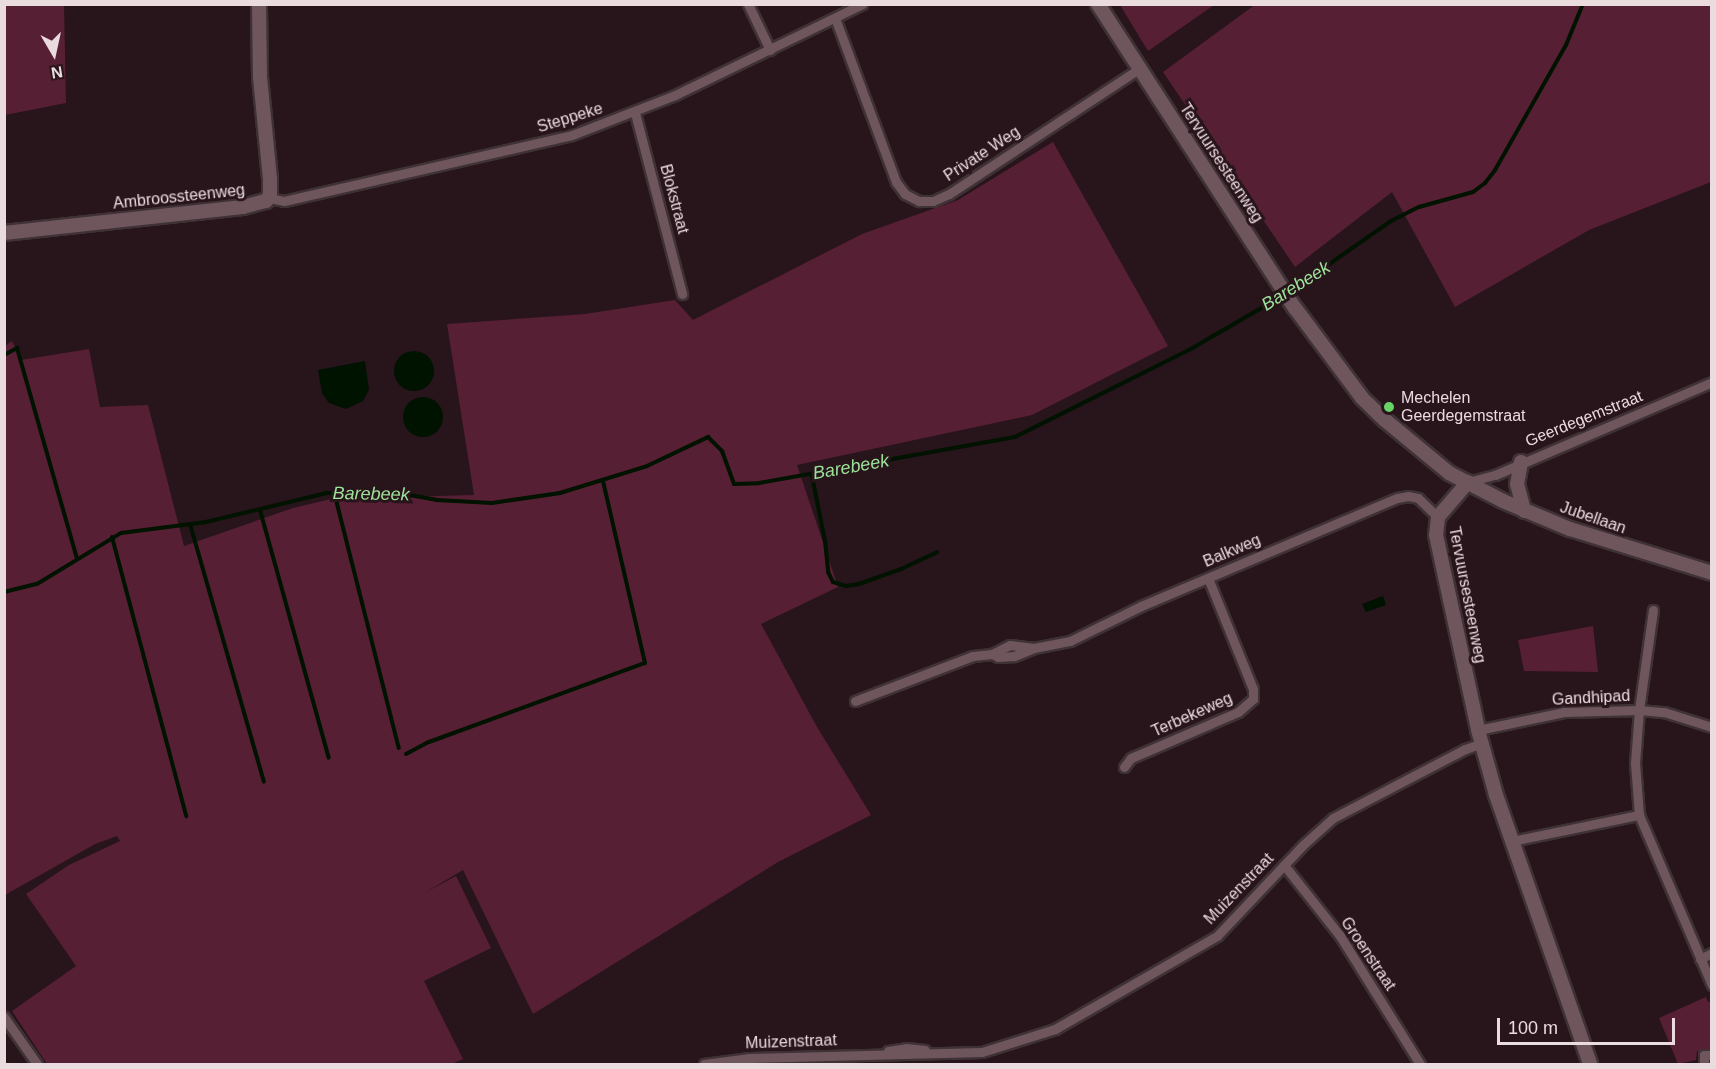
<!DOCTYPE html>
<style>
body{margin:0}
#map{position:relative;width:1716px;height:1069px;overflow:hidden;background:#28141b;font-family:Arial,sans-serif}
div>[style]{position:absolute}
.green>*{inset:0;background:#571f34}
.water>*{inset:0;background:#001200}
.round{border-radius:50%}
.stream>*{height:4px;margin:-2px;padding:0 2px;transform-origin:2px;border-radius:2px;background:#001200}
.roads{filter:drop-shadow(2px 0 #3f3236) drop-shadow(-2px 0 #3f3236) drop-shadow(0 2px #3f3236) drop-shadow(0 -2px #3f3236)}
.street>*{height:9px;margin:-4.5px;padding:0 4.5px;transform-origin:4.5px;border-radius:4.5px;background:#6f565d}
.secondary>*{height:14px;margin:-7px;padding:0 7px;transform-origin:7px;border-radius:7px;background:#6f565d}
.dots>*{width:16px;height:16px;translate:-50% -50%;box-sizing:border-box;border:3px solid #28141b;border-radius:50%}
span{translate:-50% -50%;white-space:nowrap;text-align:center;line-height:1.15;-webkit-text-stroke:6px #28141b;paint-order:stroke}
.street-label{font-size:16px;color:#eadbdf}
.poi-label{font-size:16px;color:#eadbdf}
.left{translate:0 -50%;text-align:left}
.water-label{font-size:18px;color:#9ce399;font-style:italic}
.frame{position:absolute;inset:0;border:6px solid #eadbdf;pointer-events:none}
.north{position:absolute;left:24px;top:24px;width:60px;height:60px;-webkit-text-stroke:4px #28141b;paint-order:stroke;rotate:171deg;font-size:16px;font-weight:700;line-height:24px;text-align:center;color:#eadbdf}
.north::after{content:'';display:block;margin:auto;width:21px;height:27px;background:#eadbdf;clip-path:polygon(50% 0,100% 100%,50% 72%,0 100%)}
.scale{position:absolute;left:1497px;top:1018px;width:178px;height:27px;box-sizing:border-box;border:3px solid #eadbdf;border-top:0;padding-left:8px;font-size:18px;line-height:21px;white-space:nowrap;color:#eadbdf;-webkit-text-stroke:4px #28141b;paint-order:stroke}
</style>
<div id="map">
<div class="green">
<div style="clip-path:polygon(5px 4px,64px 5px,66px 103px,5px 115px)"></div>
<div style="clip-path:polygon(1256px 4px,1711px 5px,1711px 182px,1589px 230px,1455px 307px,1392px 192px,1295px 267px,1163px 72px)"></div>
<div style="clip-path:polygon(1120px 5px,1119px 5px,1214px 5px,1148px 51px)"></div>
<div style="clip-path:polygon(1053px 142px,1168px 346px,1032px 415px,797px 465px,838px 587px,761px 624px,817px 727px,871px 815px,778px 862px,533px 1014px,463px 870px,424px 893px,456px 876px,491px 948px,424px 981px,463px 1059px,452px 1064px,47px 1064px,12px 1011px,76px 966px,26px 894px,69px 865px,120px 841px,117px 836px,95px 844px,5px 895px,5px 346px,12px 341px,21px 360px,89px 349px,100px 407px,148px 405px,184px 546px,293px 508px,331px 499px,474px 495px,447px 324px,585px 314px,675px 300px,693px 320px,862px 234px,958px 200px)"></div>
<div style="clip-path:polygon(1593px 626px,1598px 672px,1524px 671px,1518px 640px)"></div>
<div style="clip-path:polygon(1706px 997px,1708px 1002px,1711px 1001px,1711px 1050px,1697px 1051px,1696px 1060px,1678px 1064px,1659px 1018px)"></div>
</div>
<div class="water">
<div class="round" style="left:394px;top:351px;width:40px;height:40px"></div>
<div style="clip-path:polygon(365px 361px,369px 390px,363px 401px,346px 409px,329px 403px,322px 393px,318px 370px)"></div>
<div class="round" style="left:403px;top:397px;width:40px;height:40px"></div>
<div style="clip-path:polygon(1383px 596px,1386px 605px,1366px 612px,1362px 604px)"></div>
</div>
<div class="stream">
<div style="left:1289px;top:292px;width:124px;rotate:-34.8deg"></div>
<div style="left:1391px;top:221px;width:31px;rotate:-27deg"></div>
<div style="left:1419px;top:207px;width:56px;rotate:-15.5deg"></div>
<div style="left:1473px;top:192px;width:15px;rotate:-37deg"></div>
<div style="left:1485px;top:183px;width:16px;rotate:-52deg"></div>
<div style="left:1495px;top:170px;width:144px;rotate:-60.4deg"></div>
<div style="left:1566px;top:45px;width:44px;rotate:-67.5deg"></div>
<div style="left:4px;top:355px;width:15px;rotate:-28deg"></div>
<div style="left:17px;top:348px;width:218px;rotate:74.1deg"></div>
<div style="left:812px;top:476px;width:66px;rotate:78.7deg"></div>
<div style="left:825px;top:541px;width:31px;rotate:84deg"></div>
<div style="left:828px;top:572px;width:11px;rotate:63deg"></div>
<div style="left:833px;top:582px;width:14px;rotate:17deg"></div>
<div style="left:846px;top:586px;width:13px;rotate:-9deg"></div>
<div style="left:859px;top:584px;width:45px;rotate:-19.7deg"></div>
<div style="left:901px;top:569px;width:40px;rotate:-25deg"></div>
<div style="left:334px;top:492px;width:264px;rotate:75.8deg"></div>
<div style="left:260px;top:510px;width:257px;rotate:74.5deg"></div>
<div style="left:190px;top:524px;width:268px;rotate:74deg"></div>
<div style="left:112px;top:537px;width:289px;rotate:75.1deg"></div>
<div style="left:4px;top:592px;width:34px;rotate:-14deg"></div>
<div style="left:37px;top:584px;width:98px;rotate:-31.3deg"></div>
<div style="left:121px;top:533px;width:86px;rotate:-7.4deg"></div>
<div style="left:206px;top:522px;width:124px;rotate:-13.5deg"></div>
<div style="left:327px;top:493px;width:71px"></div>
<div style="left:398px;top:493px;width:40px;rotate:10deg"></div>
<div style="left:437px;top:500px;width:55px;rotate:3.1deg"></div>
<div style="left:492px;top:503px;width:69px;rotate:-8.4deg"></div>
<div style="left:560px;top:493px;width:91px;rotate:-17.2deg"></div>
<div style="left:647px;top:466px;width:68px;rotate:-25.4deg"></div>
<div style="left:708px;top:437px;width:20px;rotate:45deg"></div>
<div style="left:722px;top:451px;width:35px;rotate:70deg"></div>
<div style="left:734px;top:484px;width:25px;rotate:-2deg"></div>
<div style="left:759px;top:483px;width:260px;rotate:-10.2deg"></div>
<div style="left:1015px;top:437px;width:195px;rotate:-26.6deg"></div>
<div style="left:1189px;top:350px;width:108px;rotate:-30.1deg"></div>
<div style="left:406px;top:754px;width:26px;rotate:-28deg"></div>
<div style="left:429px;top:742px;width:230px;rotate:-20.1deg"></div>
<div style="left:645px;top:663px;width:187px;rotate:-103deg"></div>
</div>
<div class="roads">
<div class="street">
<div style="left:748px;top:4px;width:51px;rotate:64.4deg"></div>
<div style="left:835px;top:18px;width:175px;rotate:69.6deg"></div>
<div style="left:896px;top:182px;width:15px;rotate:53deg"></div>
<div style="left:905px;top:194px;width:16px;rotate:27deg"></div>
<div style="left:919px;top:201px;width:14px"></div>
<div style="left:933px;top:201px;width:17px;rotate:-24deg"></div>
<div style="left:949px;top:194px;width:229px;rotate:-33.4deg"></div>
<div style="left:635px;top:113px;width:187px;rotate:75.4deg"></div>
<div style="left:269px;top:198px;width:15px;rotate:11deg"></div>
<div style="left:284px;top:201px;width:295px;rotate:-12.9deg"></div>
<div style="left:572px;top:135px;width:110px;rotate:-21.2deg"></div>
<div style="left:675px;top:95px;width:208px;rotate:-25.9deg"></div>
<div style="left:1468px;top:482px;width:28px;rotate:-15deg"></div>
<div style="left:1495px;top:475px;width:236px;rotate:-23.2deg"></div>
<div style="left:1653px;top:610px;width:101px;rotate:98deg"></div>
<div style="left:1639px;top:710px;width:25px;rotate:5deg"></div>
<div style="left:1664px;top:712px;width:50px;rotate:17.4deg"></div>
<div style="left:1034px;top:648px;width:22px;rotate:158deg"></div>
<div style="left:1014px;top:656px;width:16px;rotate:176deg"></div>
<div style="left:998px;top:657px;width:7px;rotate:-153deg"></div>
<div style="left:992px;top:654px;width:20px;rotate:-27deg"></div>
<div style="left:1010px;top:645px;width:24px;rotate:7deg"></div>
<div style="left:1034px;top:648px;width:37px;rotate:-11deg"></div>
<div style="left:1070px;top:641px;width:79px;rotate:-26.2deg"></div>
<div style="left:1141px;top:606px;width:278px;rotate:-22.9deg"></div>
<div style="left:1397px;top:498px;width:11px;rotate:-10deg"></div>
<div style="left:1408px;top:496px;width:10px;rotate:11deg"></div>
<div style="left:1418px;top:498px;width:28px;rotate:44deg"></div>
<div style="left:855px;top:701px;width:126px;rotate:-20.9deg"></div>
<div style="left:973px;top:656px;width:19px;rotate:-6deg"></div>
<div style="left:1478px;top:730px;width:88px;rotate:-11.8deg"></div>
<div style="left:1564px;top:712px;width:75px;rotate:-1.5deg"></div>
<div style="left:1639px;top:710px;width:53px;rotate:94.3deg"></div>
<div style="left:1635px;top:763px;width:52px;rotate:85.6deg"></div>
<div style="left:1639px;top:815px;width:185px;rotate:66.8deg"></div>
<div style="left:1124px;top:767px;width:11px;rotate:-52deg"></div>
<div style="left:1131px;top:758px;width:116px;rotate:-23.3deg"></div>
<div style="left:1238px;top:712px;width:20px;rotate:-41deg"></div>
<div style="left:1253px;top:699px;width:10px;rotate:-90deg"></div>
<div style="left:1253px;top:689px;width:120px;rotate:-112.1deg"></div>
<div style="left:1512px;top:841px;width:130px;rotate:-11.6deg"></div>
<div style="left:1284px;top:865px;width:90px;rotate:51.7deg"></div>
<div style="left:1340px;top:936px;width:151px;rotate:58deg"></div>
<div style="left:1700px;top:959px;width:13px;rotate:-27deg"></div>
<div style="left:4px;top:1017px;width:57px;rotate:54.9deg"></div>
<div style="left:888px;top:1051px;width:18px;rotate:-9deg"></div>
<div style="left:906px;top:1048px;width:19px;rotate:6deg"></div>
<div style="left:704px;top:1064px;width:46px;rotate:-7.4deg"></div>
<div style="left:750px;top:1058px;width:232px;rotate:-1.5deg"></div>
<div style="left:982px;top:1052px;width:77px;rotate:-17.5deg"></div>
<div style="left:1055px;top:1029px;width:187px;rotate:-29.9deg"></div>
<div style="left:1217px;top:936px;width:125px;rotate:-46.6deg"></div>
<div style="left:1303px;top:845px;width:40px;rotate:-42deg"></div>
<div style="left:1333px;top:818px;width:149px;rotate:-27.6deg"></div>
<div style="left:1465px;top:749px;width:18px;rotate:-19deg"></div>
<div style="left:1704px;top:1064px;width:9px;rotate:-90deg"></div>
<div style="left:1704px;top:1055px;width:8px"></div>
</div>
<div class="secondary">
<div style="left:1098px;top:4px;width:362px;rotate:57.1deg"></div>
<div style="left:1295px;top:308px;width:112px;rotate:53.3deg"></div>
<div style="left:1362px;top:398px;width:32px;rotate:44deg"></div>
<div style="left:1385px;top:420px;width:83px;rotate:39.6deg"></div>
<div style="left:1449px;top:473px;width:61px;rotate:27.4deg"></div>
<div style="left:1503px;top:501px;width:73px;rotate:22.7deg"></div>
<div style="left:1570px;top:529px;width:149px;rotate:17.2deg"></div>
<div style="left:4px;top:233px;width:240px;rotate:-6.2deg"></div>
<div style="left:243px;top:207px;width:24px;rotate:-15deg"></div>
<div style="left:266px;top:201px;width:7px;rotate:-56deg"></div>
<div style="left:270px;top:195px;width:16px;rotate:-90deg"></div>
<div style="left:270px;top:179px;width:102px;rotate:-95.6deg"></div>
<div style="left:260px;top:77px;width:73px;rotate:-90.8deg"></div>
<div style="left:1521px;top:462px;width:22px;rotate:100deg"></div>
<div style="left:1517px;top:484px;width:28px;rotate:75deg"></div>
<div style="left:1468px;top:482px;width:46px;rotate:130.6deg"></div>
<div style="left:1438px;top:517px;width:18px;rotate:96deg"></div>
<div style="left:1436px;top:535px;width:199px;rotate:77.8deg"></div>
<div style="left:1478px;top:730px;width:67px;rotate:74.5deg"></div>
<div style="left:1496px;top:795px;width:285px;rotate:70.7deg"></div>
</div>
</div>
<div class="dots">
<div style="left:1389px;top:407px;background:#67d466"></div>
</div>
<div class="street-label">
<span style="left:570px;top:118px;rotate:-17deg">Steppeke</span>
<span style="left:982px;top:154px;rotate:-33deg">Private Weg</span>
<span style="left:1221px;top:163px;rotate:57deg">Tervuursesteenweg</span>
<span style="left:179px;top:197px;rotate:-6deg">Ambroossteenweg</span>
<span style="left:674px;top:199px;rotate:75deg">Blokstraat</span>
<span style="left:1584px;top:419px;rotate:-22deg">Geerdegemstraat</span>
<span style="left:1593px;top:518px;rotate:19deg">Jubellaan</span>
<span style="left:1232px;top:551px;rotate:-23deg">Balkweg</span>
<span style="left:1467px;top:595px;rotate:79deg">Tervuursesteenweg</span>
<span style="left:1591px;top:698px;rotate:-3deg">Gandhipad</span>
<span style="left:1192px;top:715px;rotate:-24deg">Terbekeweg</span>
<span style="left:1239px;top:889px;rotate:-46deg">Muizenstraat</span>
<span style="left:1368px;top:954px;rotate:56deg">Groenstraat</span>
<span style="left:791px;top:1042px;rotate:-2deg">Muizenstraat</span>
</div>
<div class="poi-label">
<span class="left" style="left:1401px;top:407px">Mechelen<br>Geerdegemstraat</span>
</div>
<div class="water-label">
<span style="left:1296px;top:286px;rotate:-32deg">Barebeek</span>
<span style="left:851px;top:467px;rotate:-10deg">Barebeek</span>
<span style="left:371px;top:494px;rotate:1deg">Barebeek</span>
</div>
<div class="frame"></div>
<div class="north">N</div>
<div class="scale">100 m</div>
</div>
